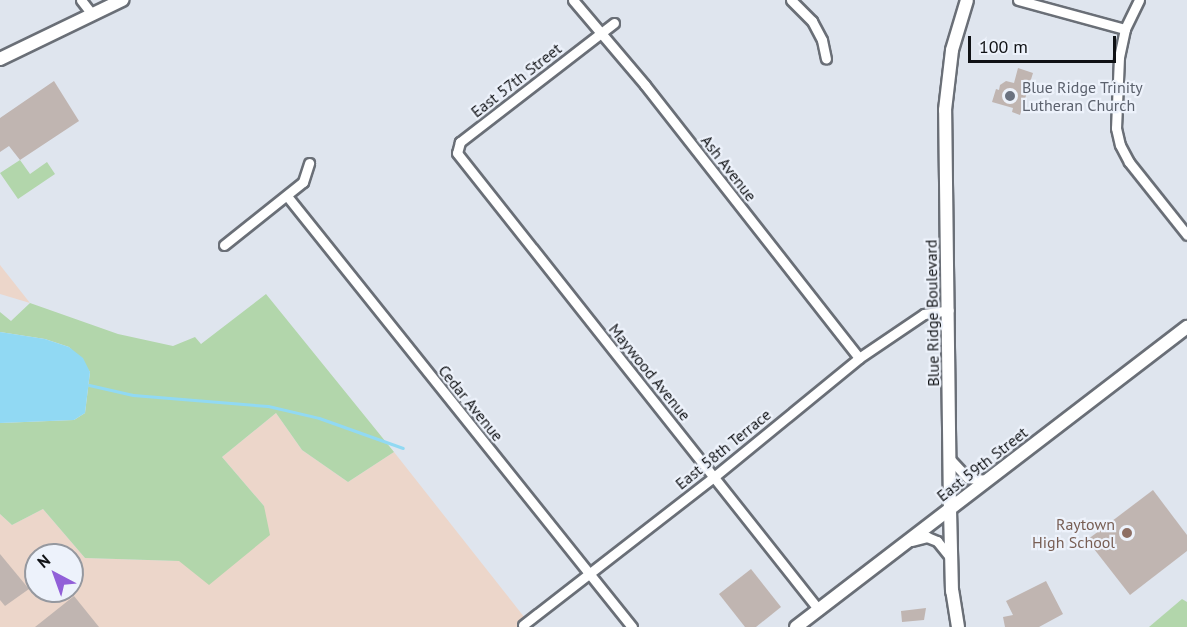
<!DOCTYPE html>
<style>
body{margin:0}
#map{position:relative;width:1187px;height:627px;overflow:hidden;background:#dfe5ee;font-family:"PT Sans",sans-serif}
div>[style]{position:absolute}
.commercial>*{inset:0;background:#ecd6ca}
.green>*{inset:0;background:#b2d6ab}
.water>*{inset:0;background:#91d9f3}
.stream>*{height:3px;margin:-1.5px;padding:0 1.5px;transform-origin:1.5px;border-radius:1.5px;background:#91d9f3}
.building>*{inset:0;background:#c0b5b1}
.roads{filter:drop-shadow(2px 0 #6a6f77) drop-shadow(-2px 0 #6a6f77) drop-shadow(0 2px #6a6f77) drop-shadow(0 -2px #6a6f77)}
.minor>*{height:9px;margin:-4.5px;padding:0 4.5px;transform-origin:4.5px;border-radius:4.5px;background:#fff}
.tertiary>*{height:12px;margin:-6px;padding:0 6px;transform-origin:6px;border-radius:6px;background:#fff}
.dots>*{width:16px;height:16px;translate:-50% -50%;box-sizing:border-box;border:3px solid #edf2fb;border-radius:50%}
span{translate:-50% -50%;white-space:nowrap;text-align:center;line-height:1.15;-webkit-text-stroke:4.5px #edf2fb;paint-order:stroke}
.street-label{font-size:16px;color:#101215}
.worship-label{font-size:16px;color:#5b616d}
.left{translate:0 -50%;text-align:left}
.education-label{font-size:16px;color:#785e54}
.right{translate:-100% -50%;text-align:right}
.north{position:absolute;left:24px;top:543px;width:60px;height:60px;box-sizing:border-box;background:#edf2fb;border:2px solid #95989f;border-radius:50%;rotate:319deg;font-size:16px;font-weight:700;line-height:24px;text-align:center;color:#101215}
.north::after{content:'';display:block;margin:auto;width:21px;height:27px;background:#915fd8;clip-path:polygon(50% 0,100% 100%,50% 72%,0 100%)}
.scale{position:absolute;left:968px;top:36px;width:148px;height:27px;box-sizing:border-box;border:3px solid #101215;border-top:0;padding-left:8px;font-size:18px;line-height:21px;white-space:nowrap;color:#101215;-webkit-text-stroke:4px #edf2fb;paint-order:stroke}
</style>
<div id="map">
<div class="commercial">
<div style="clip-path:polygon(0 265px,30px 303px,0 294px)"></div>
<div style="clip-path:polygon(evenodd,276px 413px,302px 450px,348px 482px,394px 452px,532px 627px,0 627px,0 514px,12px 525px,43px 509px,85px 558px,179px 561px,264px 506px,222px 457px,276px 413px,36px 555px,72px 555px,72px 591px,36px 591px,36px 555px)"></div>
</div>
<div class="green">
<div style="clip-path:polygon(20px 160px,30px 174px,47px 162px,55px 174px,18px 199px,0 173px)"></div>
<div style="clip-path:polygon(266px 294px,394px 452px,348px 482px,302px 450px,276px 413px,222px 457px,264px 506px,270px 535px,209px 585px,179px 561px,85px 558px,43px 509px,12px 525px,0 514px,0 423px,74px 420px,85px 413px,90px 372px,69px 347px,45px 339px,0 332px,0 312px,11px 321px,30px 303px,118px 334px,173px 346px,195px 337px,201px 344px)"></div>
<div style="clip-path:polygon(1182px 599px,1187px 602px,1187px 627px,1149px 627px)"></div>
</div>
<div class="water">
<div style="clip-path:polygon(0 332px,45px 339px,69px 347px,83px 358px,90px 372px,85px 413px,74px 420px,0 423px)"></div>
</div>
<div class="stream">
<div style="left:89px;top:385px;width:45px;rotate:12.8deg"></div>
<div style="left:133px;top:395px;width:135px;rotate:4.7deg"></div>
<div style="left:268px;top:406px;width:52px;rotate:13.2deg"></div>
<div style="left:319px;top:418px;width:89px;rotate:19.7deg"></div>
</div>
<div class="building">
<div style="clip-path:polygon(1018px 68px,1033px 73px,1020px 115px,1012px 112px,1013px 108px,992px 102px,996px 89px,999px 90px,1000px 85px,1006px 81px,1014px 83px)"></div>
<div style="clip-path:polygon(54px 81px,79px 121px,20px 160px,9px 146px,0 152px,0 118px)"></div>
<div style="clip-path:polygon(1153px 490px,1187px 535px,1187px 551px,1130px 595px,1087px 540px)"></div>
<div style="clip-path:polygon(0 554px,29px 589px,5px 606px,0 600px)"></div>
<div style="clip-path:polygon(751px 569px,781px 607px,756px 627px,745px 627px,719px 594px)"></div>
<div style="clip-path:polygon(1046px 581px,1063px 614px,1039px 627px,1005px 627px,1003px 617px,1013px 615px,1006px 601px)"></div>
<div style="clip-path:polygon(74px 596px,99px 627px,35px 627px)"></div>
<div style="clip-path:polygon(926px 608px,924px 620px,902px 622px,901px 611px)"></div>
</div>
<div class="roads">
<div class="minor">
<div style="left:81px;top:0;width:18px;rotate:52deg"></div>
<div style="left:573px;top:0;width:111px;rotate:49.7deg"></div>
<div style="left:645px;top:85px;width:347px;rotate:51.9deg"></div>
<div style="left:791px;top:0;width:30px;rotate:45deg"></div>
<div style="left:812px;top:21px;width:21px;rotate:62deg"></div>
<div style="left:822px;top:40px;width:19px;rotate:78deg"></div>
<div style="left:1018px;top:0;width:111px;rotate:15.2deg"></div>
<div style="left:1139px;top:0;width:32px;rotate:116deg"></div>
<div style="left:1125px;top:29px;width:29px;rotate:102deg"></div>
<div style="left:1119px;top:57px;width:71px;rotate:92.4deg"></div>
<div style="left:1116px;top:128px;width:17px;rotate:77deg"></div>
<div style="left:1120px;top:145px;width:19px;rotate:62deg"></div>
<div style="left:1129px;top:162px;width:93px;rotate:51.5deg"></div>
<div style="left:614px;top:23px;width:195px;rotate:142.3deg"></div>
<div style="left:460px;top:142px;width:11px;rotate:105deg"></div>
<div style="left:457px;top:153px;width:583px;rotate:51.62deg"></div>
<div style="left:287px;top:196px;width:552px;rotate:51.32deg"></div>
<div style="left:224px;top:245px;width:101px;rotate:-38.6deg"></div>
<div style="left:303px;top:182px;width:20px;rotate:-72deg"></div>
<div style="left:950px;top:459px;width:26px;rotate:47deg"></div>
<div style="left:968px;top:478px;width:19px;rotate:6deg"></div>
<div style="left:912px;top:541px;width:16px;rotate:-15deg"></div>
<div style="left:927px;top:537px;width:11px;rotate:22deg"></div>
<div style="left:937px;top:541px;width:22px;rotate:51deg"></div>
<div style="left:523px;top:625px;width:243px;rotate:-37.8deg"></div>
<div style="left:715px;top:476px;width:186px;rotate:-39.3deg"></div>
<div style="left:859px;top:358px;width:78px;rotate:-34.1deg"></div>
<div style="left:924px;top:314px;width:25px;rotate:-9deg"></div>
</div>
<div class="tertiary">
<div style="left:0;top:59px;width:136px;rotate:-25.8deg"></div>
<div style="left:796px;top:627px;width:493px;rotate:-37.5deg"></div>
<div style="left:958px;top:627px;width:36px;rotate:-99deg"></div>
<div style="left:952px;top:591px;width:81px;rotate:-91.4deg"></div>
<div style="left:950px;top:510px;width:400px;rotate:-90.7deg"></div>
<div style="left:945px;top:110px;width:60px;rotate:-83.3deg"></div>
<div style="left:952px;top:50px;width:52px;rotate:-73.3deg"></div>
</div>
</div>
<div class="dots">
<div style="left:1010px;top:96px;background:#6b7280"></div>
<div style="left:1127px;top:533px;background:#8d6e63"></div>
</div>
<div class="street-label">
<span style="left:516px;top:80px;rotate:-38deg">East 57th Street</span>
<span style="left:729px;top:168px;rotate:52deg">Ash Avenue</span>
<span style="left:932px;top:313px;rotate:-91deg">Blue Ridge Boulevard</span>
<span style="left:650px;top:372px;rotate:51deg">Maywood Avenue</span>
<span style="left:471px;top:403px;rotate:51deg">Cedar Avenue</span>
<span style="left:723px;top:449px;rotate:-39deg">East 58th Terrace</span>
<span style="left:982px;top:464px;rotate:-38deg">East 59th Street</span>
</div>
<div class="worship-label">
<span class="left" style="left:1022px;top:96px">Blue Ridge Trinity<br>Lutheran Church</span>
</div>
<div class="education-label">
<span class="right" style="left:1115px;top:533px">Raytown<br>High School</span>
</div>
<div class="north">N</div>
<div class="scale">100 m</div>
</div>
